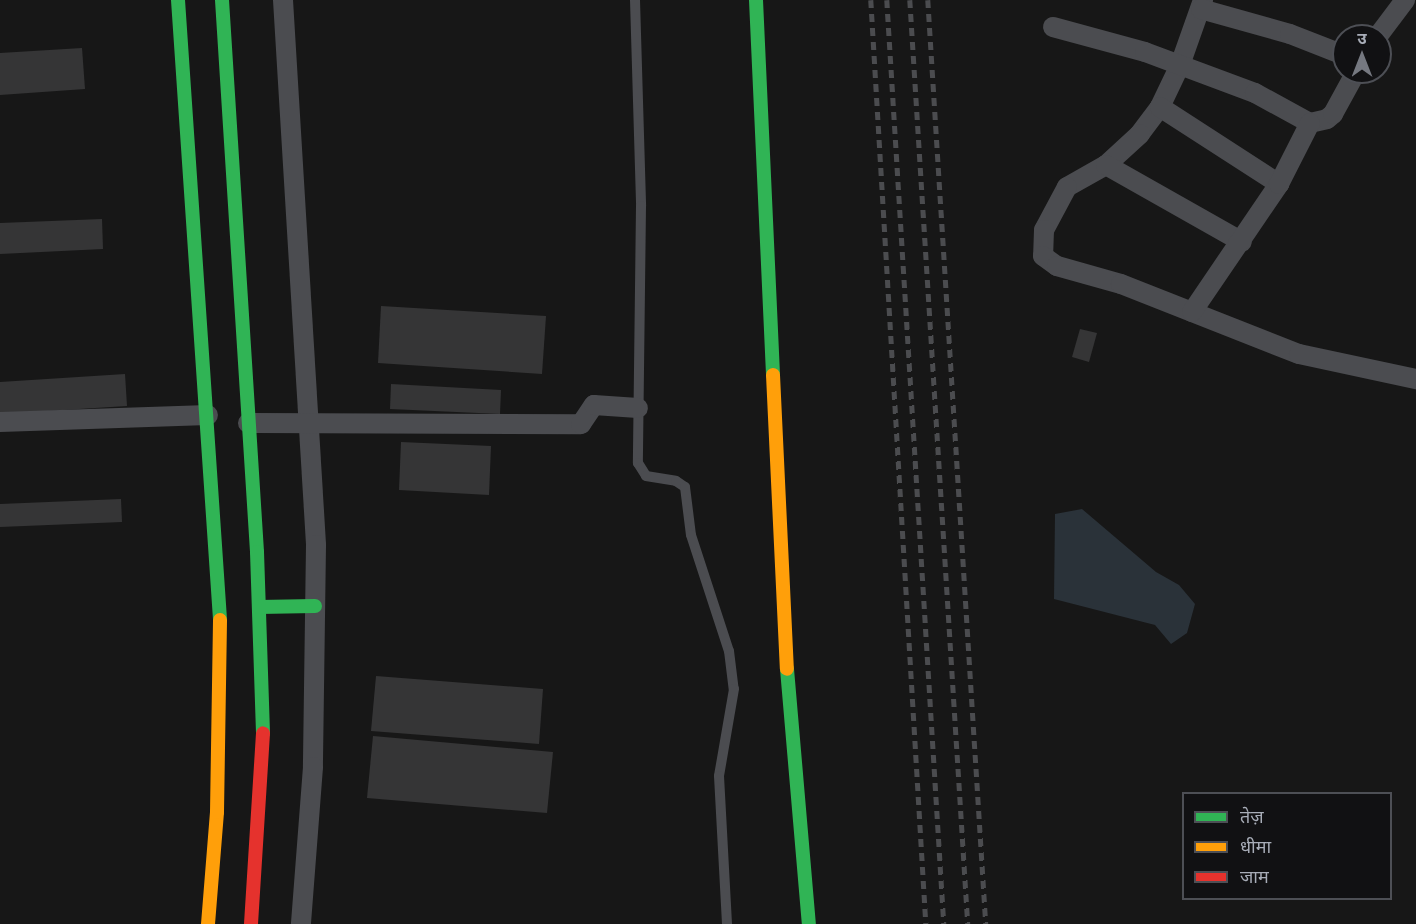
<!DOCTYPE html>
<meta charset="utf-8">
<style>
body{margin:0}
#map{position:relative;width:1416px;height:924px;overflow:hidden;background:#171717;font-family:"Open Sans","Noto Sans Devanagari",sans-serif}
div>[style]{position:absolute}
.water>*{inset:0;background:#2a3239}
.building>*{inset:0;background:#353536}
.lane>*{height:10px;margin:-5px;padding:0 5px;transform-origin:5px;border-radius:5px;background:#4b4c50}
.street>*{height:20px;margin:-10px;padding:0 10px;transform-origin:10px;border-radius:10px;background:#4b4c50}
.fast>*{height:14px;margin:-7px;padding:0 7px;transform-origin:7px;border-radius:7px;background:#30b455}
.slow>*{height:14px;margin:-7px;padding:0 7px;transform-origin:7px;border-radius:7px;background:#ff9f0a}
.jam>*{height:14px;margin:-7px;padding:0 7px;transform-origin:7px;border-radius:7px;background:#e5322d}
.rail>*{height:4.5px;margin-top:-2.25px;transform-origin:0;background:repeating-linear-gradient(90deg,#4b4c4f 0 8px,transparent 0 14px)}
span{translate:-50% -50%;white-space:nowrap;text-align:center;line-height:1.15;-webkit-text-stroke:4.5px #111113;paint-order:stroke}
.legend{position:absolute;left:1182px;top:792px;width:210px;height:108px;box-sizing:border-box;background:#111113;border:2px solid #4d4f55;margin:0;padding:8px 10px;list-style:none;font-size:18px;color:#a8adb8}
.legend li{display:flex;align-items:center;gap:12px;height:30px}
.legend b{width:30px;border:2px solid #4d4f55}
.north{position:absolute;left:1332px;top:24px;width:60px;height:60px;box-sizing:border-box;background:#111113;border:2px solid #4d4f55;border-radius:50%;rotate:0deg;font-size:16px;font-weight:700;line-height:24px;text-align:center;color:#a8adb8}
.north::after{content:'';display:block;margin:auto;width:21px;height:27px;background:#757880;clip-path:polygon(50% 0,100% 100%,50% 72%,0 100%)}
</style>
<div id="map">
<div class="water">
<div style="clip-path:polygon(1082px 509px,1156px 572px,1179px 585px,1195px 604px,1187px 633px,1171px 644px,1155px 625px,1054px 599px,1055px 514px)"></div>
</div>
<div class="building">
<div style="clip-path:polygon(82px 48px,85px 89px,0 95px,0 53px)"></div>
<div style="clip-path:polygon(102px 219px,103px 249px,0 254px,0 223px)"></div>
<div style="clip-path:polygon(381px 306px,546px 316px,542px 374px,378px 363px)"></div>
<div style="clip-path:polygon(1080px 329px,1097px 333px,1089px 362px,1072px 357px)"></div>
<div style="clip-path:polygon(125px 374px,127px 406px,0 414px,0 382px)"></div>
<div style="clip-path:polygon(391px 384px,501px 390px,500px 414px,390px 409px)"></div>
<div style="clip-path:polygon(401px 442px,491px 446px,489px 495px,399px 490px)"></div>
<div style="clip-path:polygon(121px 499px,122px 522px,0 527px,0 504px)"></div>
<div style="clip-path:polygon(376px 676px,543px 689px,539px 744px,371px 731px)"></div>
<div style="clip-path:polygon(373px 736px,553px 752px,547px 813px,367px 798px)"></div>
</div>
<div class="lane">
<div style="left:635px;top:0;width:206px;rotate:88.3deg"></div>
<div style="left:641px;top:206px;width:257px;rotate:90.7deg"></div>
<div style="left:638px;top:463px;width:15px;rotate:58deg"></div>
<div style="left:646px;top:476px;width:30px;rotate:9deg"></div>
<div style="left:676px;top:481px;width:11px;rotate:34deg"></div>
<div style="left:685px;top:487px;width:48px;rotate:82.9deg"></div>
<div style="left:691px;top:535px;width:122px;rotate:71.9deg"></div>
<div style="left:729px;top:651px;width:38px;rotate:83deg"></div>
<div style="left:734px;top:689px;width:88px;rotate:99.8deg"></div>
<div style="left:719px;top:776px;width:148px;rotate:86.9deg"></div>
</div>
<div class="street">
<div style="left:283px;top:0;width:546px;rotate:86.53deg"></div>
<div style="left:316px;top:545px;width:222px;rotate:90.8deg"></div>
<div style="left:313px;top:767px;width:157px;rotate:94.4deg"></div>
<div style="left:1203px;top:0;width:69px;rotate:109.5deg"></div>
<div style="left:1180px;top:65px;width:47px;rotate:115.5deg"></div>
<div style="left:1160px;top:107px;width:34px;rotate:127deg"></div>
<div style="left:1140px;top:134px;width:46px;rotate:137.6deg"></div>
<div style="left:1106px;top:165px;width:45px;rotate:150.6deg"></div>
<div style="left:1067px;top:187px;width:49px;rotate:118.1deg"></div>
<div style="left:1044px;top:230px;width:26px;rotate:92deg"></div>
<div style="left:1043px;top:256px;width:17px;rotate:36deg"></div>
<div style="left:1057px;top:266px;width:66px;rotate:15.7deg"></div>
<div style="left:1121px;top:284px;width:191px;rotate:21.5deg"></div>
<div style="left:1299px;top:354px;width:120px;rotate:12.1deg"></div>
<div style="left:1201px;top:9px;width:92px;rotate:15.7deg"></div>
<div style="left:1290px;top:34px;width:58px;rotate:21.3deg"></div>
<div style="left:1053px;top:27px;width:95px;rotate:15.2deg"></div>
<div style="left:1145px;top:52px;width:117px;rotate:20.4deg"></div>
<div style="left:1255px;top:93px;width:63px;rotate:28.6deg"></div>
<div style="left:1310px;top:123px;width:17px;rotate:-13deg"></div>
<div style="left:1327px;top:119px;width:8px;rotate:-40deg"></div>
<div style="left:1333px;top:114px;width:48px;rotate:-61.3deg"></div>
<div style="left:1378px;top:36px;width:45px;rotate:-53.1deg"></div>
<div style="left:1160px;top:107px;width:142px;rotate:32.9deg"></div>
<div style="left:1106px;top:165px;width:156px;rotate:29.5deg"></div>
<div style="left:1192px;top:312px;width:155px;rotate:-55.8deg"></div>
<div style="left:1279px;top:184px;width:68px;rotate:-63.1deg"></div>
<div style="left:0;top:422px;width:208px;rotate:-1.9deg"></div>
<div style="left:248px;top:423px;width:333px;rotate:0.2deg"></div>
<div style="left:581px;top:424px;width:23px;rotate:-56deg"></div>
<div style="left:594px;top:405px;width:44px;rotate:3.9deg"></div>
</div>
<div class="fast">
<div style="left:178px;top:0;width:621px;rotate:86.12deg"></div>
<div style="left:222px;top:0;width:553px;rotate:86.37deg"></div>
<div style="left:257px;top:552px;width:181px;rotate:88.1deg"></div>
<div style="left:756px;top:0;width:375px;rotate:87.4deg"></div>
<div style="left:259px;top:607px;width:56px;rotate:-1deg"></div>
<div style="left:787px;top:669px;width:256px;rotate:85.1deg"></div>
</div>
<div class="slow">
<div style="left:773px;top:375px;width:294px;rotate:87.3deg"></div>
<div style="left:208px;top:924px;width:112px;rotate:-85.4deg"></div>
<div style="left:217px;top:812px;width:192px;rotate:-89.1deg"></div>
</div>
<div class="jam">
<div style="left:251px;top:924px;width:191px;rotate:-86.4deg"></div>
</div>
<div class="rail">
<div style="left:871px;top:0;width:926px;rotate:86.59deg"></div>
<div style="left:887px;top:0;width:926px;rotate:86.47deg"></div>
<div style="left:910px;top:0;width:926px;rotate:86.41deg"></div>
<div style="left:928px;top:0;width:926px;rotate:86.41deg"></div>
</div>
<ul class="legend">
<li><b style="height:8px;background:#30b455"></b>तेज़</li>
<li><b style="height:8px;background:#ff9f0a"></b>धीमा</li>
<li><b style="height:8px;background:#e5322d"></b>जाम</li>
</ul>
<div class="north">उ</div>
</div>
